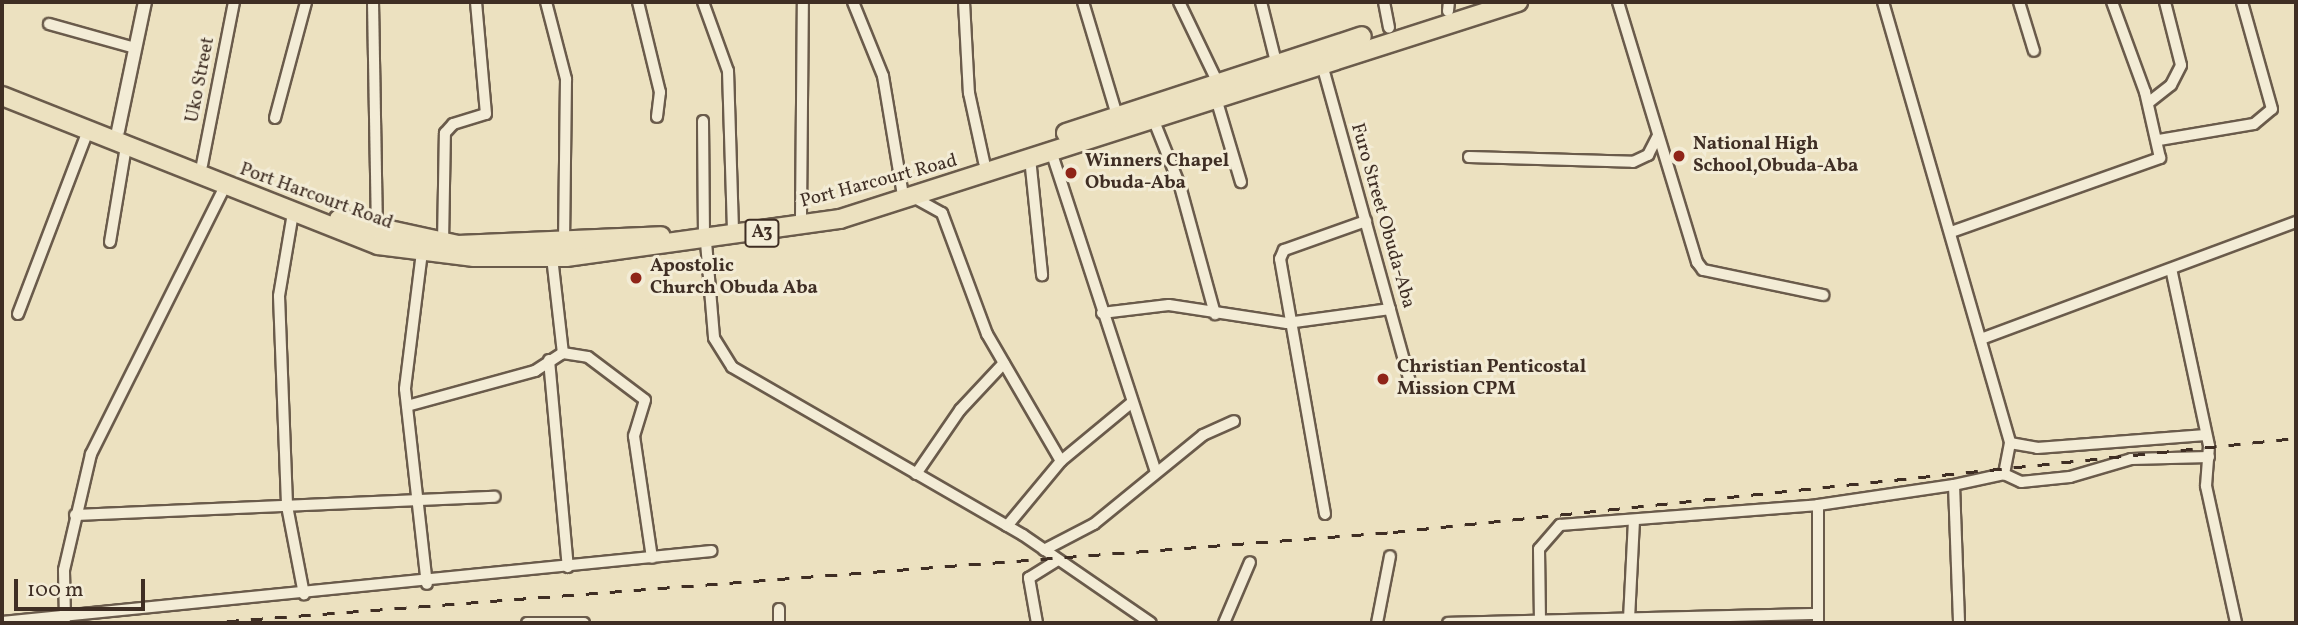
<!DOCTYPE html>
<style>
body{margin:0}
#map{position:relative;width:2298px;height:625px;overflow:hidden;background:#ece1c0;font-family:Vollkorn,serif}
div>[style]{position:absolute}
.roads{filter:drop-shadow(2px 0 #6a5b4b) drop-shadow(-2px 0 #6a5b4b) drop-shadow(0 2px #6a5b4b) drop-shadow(0 -2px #6a5b4b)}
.minor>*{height:10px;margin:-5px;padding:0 5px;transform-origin:5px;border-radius:5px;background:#f3ecd6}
.tertiary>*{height:12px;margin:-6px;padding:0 6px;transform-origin:6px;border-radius:6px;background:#f3ecd6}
.trunk>*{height:18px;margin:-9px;padding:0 9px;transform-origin:9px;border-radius:9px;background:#ece1c0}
.rail>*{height:2.5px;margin-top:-1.25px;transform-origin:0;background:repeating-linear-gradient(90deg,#3f2e24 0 12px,transparent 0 24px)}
.dots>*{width:19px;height:19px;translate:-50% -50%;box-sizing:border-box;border:4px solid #f3ecd6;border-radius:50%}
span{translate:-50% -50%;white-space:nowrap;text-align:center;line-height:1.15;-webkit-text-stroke:6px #f3ecd6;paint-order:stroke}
.shield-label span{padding:2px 5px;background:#f3ecd6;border:2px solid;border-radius:5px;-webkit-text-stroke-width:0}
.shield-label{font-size:18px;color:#3f2e24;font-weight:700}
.street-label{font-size:19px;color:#3f2e24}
.poi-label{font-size:19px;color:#3f2e24;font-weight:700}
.left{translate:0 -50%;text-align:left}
.frame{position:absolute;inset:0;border:4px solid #3f2e24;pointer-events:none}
.scale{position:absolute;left:14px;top:579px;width:131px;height:32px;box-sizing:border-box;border:4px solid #3f2e24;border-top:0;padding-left:9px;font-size:21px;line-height:24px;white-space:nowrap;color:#3f2e24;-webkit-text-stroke:5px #f3ecd6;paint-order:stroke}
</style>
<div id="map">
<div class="roads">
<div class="minor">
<div style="left:373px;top:2px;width:228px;rotate:89deg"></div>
<div style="left:546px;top:2px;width:80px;rotate:75.4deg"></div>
<div style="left:566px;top:79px;width:165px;rotate:90.7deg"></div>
<div style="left:638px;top:2px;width:93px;rotate:76.3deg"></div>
<div style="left:660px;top:92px;width:25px;rotate:97deg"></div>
<div style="left:703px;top:2px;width:73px;rotate:70.1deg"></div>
<div style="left:728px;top:71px;width:156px;rotate:88.2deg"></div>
<div style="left:853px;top:2px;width:80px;rotate:67.9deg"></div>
<div style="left:883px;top:76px;width:116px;rotate:80.5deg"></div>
<div style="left:964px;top:2px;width:91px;rotate:86.9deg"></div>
<div style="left:969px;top:93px;width:71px;rotate:77.7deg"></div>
<div style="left:1083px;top:2px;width:118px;rotate:73.3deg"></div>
<div style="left:1179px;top:2px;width:88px;rotate:64.3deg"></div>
<div style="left:1261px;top:2px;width:62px;rotate:76deg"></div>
<div style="left:1384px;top:2px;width:26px;rotate:79deg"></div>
<div style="left:1618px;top:2px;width:272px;rotate:73.1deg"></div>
<div style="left:1697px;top:262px;width:10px;rotate:53deg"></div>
<div style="left:1703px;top:270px;width:123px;rotate:11.8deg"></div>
<div style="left:1883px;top:2px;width:459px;rotate:73.9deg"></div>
<div style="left:2010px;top:443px;width:32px;rotate:101deg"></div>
<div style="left:2004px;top:474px;width:51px;rotate:167.6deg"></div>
<div style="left:1954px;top:485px;width:138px;rotate:87.9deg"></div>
<div style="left:2019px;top:2px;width:51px;rotate:73deg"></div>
<div style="left:1448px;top:11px;width:9px;rotate:-84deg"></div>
<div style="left:49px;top:24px;width:89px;rotate:15.6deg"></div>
<div style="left:1321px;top:61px;width:333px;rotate:74.5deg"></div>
<div style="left:1215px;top:95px;width:91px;rotate:73.4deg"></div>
<div style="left:2148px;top:103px;width:29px;rotate:-38deg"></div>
<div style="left:2171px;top:85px;width:22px;rotate:-63deg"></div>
<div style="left:2181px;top:65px;width:65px;rotate:-104.3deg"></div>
<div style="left:1152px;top:116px;width:75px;rotate:68.2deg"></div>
<div style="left:1180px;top:186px;width:133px;rotate:74.7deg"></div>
<div style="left:275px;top:118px;width:120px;rotate:-75deg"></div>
<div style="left:703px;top:121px;width:111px;rotate:89.5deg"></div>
<div style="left:2159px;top:140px;width:96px;rotate:-9.6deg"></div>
<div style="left:2254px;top:124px;width:23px;rotate:-40deg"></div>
<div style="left:2272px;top:109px;width:111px;rotate:-105.7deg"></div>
<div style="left:1051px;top:151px;width:338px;rotate:71.9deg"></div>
<div style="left:1469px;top:157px;width:164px;rotate:1.7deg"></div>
<div style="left:1633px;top:162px;width:17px;rotate:-25deg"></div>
<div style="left:1648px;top:155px;width:22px;rotate:-63deg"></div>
<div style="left:1030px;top:158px;width:118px;rotate:84.1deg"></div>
<div style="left:202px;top:165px;width:166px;rotate:-78.9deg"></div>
<div style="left:913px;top:197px;width:33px;rotate:29deg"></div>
<div style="left:942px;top:213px;width:129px;rotate:69.6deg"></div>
<div style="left:987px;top:334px;width:147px;rotate:59.8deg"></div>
<div style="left:293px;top:213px;width:84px;rotate:99.6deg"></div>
<div style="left:279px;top:296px;width:210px;rotate:87.8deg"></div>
<div style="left:287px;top:506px;width:90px;rotate:79.1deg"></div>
<div style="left:801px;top:217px;width:215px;rotate:-89.5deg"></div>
<div style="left:1951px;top:232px;width:222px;rotate:-19.5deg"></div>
<div style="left:2160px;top:158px;width:68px;rotate:-102.8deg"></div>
<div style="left:2145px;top:92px;width:96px;rotate:-110.1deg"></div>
<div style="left:110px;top:242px;width:97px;rotate:-80.5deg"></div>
<div style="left:706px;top:242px;width:96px;rotate:85.2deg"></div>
<div style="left:714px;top:338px;width:34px;rotate:58deg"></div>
<div style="left:732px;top:367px;width:336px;rotate:30deg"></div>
<div style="left:1023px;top:535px;width:155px;rotate:34.5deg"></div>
<div style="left:443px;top:243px;width:110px;rotate:-89deg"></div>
<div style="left:445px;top:133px;width:12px;rotate:-48deg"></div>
<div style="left:453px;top:124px;width:34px;rotate:-17deg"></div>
<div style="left:486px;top:114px;width:112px;rotate:-95.1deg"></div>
<div style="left:422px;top:252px;width:138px;rotate:97.1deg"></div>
<div style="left:405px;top:389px;width:196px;rotate:83.6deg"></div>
<div style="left:552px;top:257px;width:97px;rotate:83.5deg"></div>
<div style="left:2172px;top:273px;width:177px;rotate:77.9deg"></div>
<div style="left:2209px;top:446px;width:40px;rotate:94.3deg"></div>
<div style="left:2206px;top:486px;width:140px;rotate:77.6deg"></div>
<div style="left:1102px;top:313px;width:67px;rotate:-6.8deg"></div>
<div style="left:1169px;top:305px;width:119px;rotate:8.7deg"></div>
<div style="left:1287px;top:323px;width:104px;rotate:-7.7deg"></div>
<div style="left:18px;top:314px;width:196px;rotate:-69.1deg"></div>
<div style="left:1981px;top:339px;width:336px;rotate:-20.4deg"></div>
<div style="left:549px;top:360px;width:208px;rotate:84.8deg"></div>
<div style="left:407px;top:406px;width:133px;rotate:-15.3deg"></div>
<div style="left:535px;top:371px;width:33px;rotate:-33deg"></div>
<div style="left:563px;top:353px;width:25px;rotate:9deg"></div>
<div style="left:588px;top:357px;width:71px;rotate:37deg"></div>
<div style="left:645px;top:400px;width:38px;rotate:107deg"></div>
<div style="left:634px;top:436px;width:123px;rotate:81.6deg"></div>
<div style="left:2010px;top:443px;width:27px;rotate:10deg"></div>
<div style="left:2037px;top:448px;width:169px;rotate:-4.4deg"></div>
<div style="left:916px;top:474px;width:78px;rotate:-55.5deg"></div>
<div style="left:960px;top:410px;width:64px;rotate:-46.9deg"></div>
<div style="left:2004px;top:474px;width:19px;rotate:25deg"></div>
<div style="left:2021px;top:482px;width:49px;rotate:-5.8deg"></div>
<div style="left:2070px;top:477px;width:64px;rotate:-16.4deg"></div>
<div style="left:2131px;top:459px;width:78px;rotate:-1.5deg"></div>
<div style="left:1325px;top:514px;width:259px;rotate:-100deg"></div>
<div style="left:1280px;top:259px;width:10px;rotate:-66deg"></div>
<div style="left:1284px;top:250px;width:87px;rotate:-19.5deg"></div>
<div style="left:75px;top:515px;width:420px;rotate:-2.5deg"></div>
<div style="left:1007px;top:526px;width:85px;rotate:-50.3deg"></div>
<div style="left:1061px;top:461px;width:91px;rotate:-39.6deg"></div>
<div style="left:1044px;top:550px;width:56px;rotate:-27.5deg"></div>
<div style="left:1094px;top:524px;width:141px;rotate:-39.2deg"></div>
<div style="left:1203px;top:435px;width:34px;rotate:-24deg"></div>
<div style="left:65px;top:619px;width:49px;rotate:-91.2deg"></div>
<div style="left:64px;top:570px;width:119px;rotate:-76.9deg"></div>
<div style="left:91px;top:454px;width:300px;rotate:-63.4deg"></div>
<div style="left:1629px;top:619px;width:99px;rotate:-87.1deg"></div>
<div style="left:1540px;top:621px;width:72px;rotate:-90.8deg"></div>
<div style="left:1539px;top:549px;width:32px;rotate:-49deg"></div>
<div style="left:1560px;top:525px;width:259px;rotate:-4.4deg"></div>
<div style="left:1818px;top:505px;width:137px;rotate:-8.4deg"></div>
<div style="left:2px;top:622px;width:713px;rotate:-5.72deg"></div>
<div style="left:527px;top:623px;width:57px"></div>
<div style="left:779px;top:623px;width:14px;rotate:-90deg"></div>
<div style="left:1037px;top:623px;width:46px;rotate:-100.1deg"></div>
<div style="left:1029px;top:578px;width:34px;rotate:-32deg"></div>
<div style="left:1224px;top:623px;width:66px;rotate:-66.9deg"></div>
<div style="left:1377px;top:623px;width:68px;rotate:-79deg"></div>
<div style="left:1448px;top:623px;width:369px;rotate:-1.4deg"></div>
<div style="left:1818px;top:623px;width:118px;rotate:-90deg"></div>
</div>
<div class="tertiary">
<div style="left:118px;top:131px;width:132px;rotate:-78.2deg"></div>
</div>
<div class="trunk">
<div style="left:2px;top:96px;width:404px;rotate:21.6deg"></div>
<div style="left:378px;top:245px;width:97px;rotate:7.1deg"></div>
<div style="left:474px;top:257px;width:92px"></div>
<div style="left:566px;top:257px;width:277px;rotate:-7.9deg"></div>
<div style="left:840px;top:219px;width:712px;rotate:-17.75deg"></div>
<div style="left:1066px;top:133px;width:311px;rotate:-18.1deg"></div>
<div style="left:339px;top:219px;width:122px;rotate:12.3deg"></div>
<div style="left:458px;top:245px;width:203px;rotate:-2.5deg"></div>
</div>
</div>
<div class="rail">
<div style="left:203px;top:623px;width:1193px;rotate:-4.37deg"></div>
<div style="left:1393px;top:532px;width:908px;rotate:-5.94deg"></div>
</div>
<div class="dots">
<div style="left:1679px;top:156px;background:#8f2418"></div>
<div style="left:1071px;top:173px;background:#8f2418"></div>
<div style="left:636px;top:278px;background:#8f2418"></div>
<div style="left:1383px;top:379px;background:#8f2418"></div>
</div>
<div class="shield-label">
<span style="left:762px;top:233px">A3</span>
</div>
<div class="street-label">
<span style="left:201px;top:80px;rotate:-79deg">Uko Street</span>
<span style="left:879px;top:182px;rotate:-15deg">Port Harcourt Road</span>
<span style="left:316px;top:197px;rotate:20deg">Port Harcourt Road</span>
<span style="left:1382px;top:216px;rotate:74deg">Furo Street Obuda-Aba</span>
</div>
<div class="poi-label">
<span class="left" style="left:1693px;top:156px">National High<br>School,Obuda-Aba</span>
<span class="left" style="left:1085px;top:173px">Winners Chapel<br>Obuda-Aba</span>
<span class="left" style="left:650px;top:278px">Apostolic<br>Church Obuda Aba</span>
<span class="left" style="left:1397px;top:379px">Christian Penticostal<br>Mission CPM</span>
</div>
<div class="frame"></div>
<div class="scale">100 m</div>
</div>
